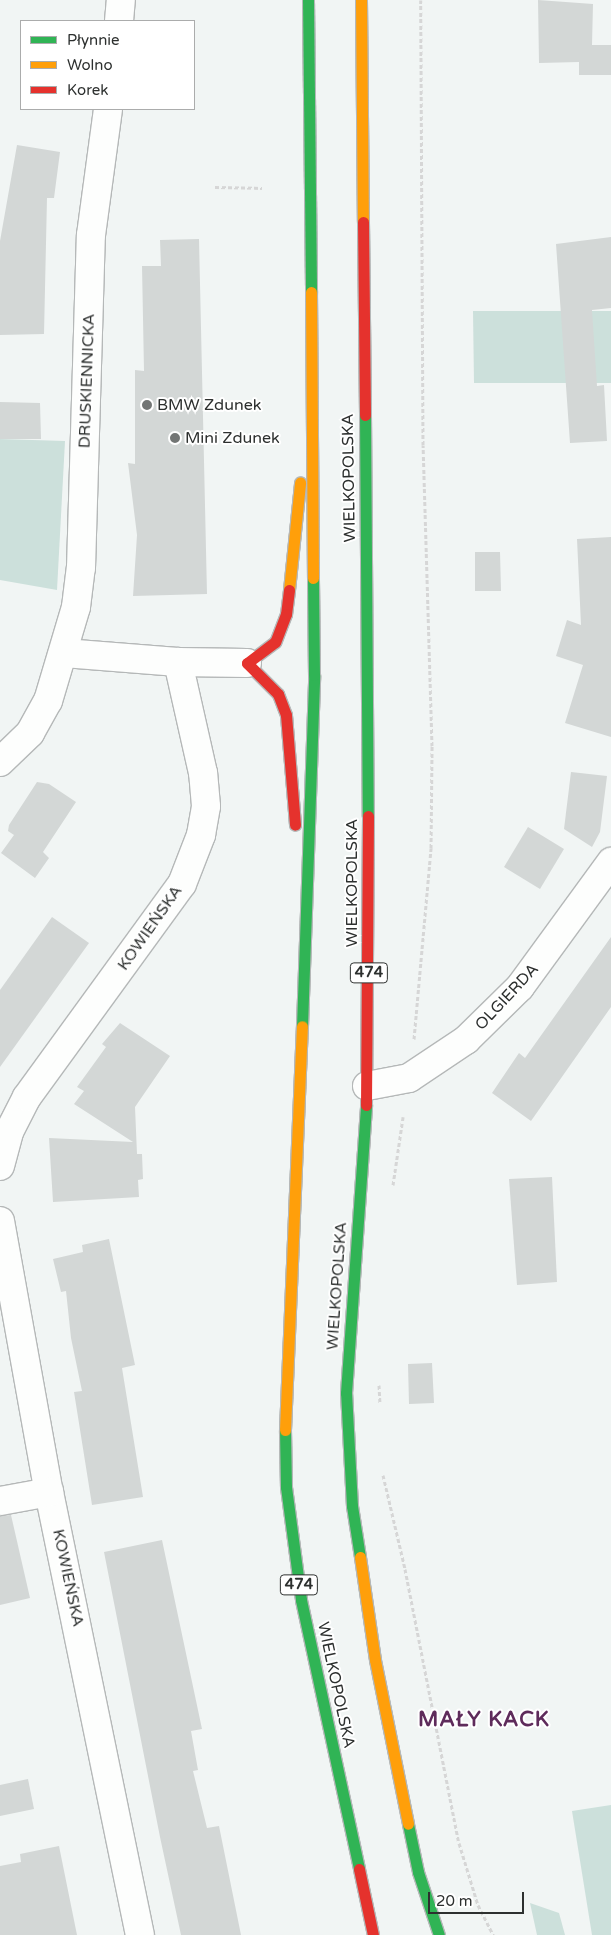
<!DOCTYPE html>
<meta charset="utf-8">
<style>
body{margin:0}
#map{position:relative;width:611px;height:1935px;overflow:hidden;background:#f1f5f4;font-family:"Varela Round",sans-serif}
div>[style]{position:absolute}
.green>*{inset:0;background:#cce0db}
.building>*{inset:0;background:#d3d7d6}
.path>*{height:3px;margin-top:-1.5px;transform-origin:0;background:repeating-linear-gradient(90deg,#d6d6d6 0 4px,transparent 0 6.5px)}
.roads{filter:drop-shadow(1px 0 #b5b8b8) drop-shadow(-1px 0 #b5b8b8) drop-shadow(0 1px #b5b8b8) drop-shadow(0 -1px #b5b8b8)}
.street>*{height:28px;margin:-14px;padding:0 14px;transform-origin:14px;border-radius:14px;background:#fdfefd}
.fast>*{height:11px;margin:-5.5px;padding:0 5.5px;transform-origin:5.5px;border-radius:5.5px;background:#30b455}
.slow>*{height:11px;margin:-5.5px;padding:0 5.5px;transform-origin:5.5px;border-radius:5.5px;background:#ff9f0a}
.jam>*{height:11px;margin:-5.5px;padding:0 5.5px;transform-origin:5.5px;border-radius:5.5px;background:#e5322d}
.dots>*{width:14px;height:14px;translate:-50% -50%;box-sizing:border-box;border:2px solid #fff;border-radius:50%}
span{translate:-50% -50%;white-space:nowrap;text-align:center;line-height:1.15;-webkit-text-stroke:4px #fff;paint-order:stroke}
.shield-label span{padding:1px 4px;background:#fff;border:1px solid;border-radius:4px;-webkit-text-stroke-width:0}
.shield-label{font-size:15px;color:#2d302f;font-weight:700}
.street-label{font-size:16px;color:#2d302f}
.poi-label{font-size:16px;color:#2d302f}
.left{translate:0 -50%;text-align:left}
.district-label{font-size:21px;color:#5e2b5b;font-weight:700;letter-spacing:1px}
.legend{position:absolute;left:20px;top:20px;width:175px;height:90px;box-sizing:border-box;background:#fff;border:1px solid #abacac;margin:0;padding:6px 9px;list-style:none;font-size:15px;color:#2d302f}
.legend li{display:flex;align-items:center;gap:10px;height:25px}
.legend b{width:25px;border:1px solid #abacac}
.scale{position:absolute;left:428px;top:1892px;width:96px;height:22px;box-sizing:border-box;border:2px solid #2d302f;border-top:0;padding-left:6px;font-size:15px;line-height:18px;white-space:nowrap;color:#2d302f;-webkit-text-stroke:4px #fff;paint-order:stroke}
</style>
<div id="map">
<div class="green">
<div style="clip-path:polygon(473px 311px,611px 311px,611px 383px,474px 383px)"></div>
<div style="clip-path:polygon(0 439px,65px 441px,57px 590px,0 580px)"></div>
<div style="clip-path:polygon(611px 1805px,611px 1935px,592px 1935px,572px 1811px)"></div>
<div style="clip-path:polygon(530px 1903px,559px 1913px,565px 1935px,537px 1935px)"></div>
</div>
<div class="building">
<div style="clip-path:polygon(538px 0,593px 4px,592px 45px,611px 45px,611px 75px,579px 75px,579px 62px,539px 63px)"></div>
<div style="clip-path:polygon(17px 145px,60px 152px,54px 198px,47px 198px,44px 334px,0 335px,0 241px)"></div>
<div style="clip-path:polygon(611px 237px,611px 308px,592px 310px,597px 386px,604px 385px,607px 441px,570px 443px,556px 244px)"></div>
<div style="clip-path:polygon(199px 239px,207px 594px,133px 596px,137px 535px,128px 463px,135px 464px,135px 370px,144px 371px,142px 266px,161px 266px,160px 240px)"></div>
<div style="clip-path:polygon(0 402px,40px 403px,41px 439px,0 439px)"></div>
<div style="clip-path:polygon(611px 537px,611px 737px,565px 723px,583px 665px,556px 656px,567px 620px,581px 625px,577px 539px)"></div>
<div style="clip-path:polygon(475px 552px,500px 552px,501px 591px,475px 591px)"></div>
<div style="clip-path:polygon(571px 772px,607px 776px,600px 832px,592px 847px,564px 829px)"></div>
<div style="clip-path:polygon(37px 782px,49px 784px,76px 802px,43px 852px,49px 858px,35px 878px,1px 853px,14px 835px,8px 831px,9px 825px)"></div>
<div style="clip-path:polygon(528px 827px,564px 849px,540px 889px,504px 867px)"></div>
<div style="clip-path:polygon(52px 917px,89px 943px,0 1067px,0 990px)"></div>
<div style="clip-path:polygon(611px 937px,611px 1007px,531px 1121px,492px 1093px,519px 1053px,525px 1058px)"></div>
<div style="clip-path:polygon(120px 1023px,170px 1056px,135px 1107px,137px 1154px,142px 1154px,143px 1179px,138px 1180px,139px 1197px,53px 1202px,49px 1138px,133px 1142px,74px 1104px,84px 1091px,77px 1087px,106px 1047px,102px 1044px)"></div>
<div style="clip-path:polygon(552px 1177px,557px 1282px,517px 1285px,509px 1179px)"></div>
<div style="clip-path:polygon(109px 1239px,135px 1365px,122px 1368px,143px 1497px,92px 1505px,74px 1392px,82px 1391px,71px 1338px,66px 1291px,61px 1292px,53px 1259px,83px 1252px,82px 1245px)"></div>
<div style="clip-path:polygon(432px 1363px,434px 1403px,409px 1404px,408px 1364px)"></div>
<div style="clip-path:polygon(11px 1515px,30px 1598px,0 1605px,0 1516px)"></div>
<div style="clip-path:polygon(162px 1540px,202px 1729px,191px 1731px,198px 1770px,193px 1771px,207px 1828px,219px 1826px,241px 1935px,181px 1935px,160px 1837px,104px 1552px)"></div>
<div style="clip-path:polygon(28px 1779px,34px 1809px,0 1816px,0 1785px)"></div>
<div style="clip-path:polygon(59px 1846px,77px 1935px,0 1935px,0 1866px,21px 1862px,20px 1854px)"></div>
</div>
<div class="path">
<div style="left:215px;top:187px;width:47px;rotate:1.2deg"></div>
<div style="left:414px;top:1039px;width:192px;rotate:-84.9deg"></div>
<div style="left:431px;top:848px;width:102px;rotate:-89.4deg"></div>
<div style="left:432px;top:746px;width:301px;rotate:-91.7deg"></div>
<div style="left:423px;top:445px;width:445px;rotate:-90.3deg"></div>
<div style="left:393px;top:1185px;width:69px;rotate:-81.6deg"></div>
<div style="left:379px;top:1385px;width:19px;rotate:87deg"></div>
<div style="left:383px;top:1475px;width:97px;rotate:76.8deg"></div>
<div style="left:405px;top:1569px;width:279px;rotate:78.9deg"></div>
<div style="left:459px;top:1843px;width:65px;rotate:73deg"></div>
<div style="left:478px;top:1905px;width:34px;rotate:63deg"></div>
</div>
<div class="roads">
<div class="street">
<div style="left:119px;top:21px;width:21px;rotate:-85deg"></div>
<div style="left:64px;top:653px;width:114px;rotate:4.5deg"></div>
<div style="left:178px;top:662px;width:69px;rotate:0.8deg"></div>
<div style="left:0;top:762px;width:42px;rotate:-44deg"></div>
<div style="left:30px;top:733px;width:37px;rotate:-61deg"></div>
<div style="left:48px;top:701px;width:98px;rotate:-73.4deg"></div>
<div style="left:76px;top:607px;width:39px;rotate:-83deg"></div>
<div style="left:81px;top:568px;width:333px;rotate:-88.3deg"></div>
<div style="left:91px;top:235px;width:127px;rotate:-82.3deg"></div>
<div style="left:367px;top:1086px;width:43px;rotate:-10.8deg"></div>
<div style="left:409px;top:1078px;width:69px;rotate:-33.7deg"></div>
<div style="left:466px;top:1040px;width:76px;rotate:-44.5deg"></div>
<div style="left:520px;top:987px;width:155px;rotate:-53.9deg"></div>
<div style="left:0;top:1166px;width:35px;rotate:-75deg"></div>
<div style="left:9px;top:1132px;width:39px;rotate:-63deg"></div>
<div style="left:27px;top:1097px;width:263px;rotate:-54deg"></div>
<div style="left:182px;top:884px;width:53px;rotate:-68.8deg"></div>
<div style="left:201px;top:835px;width:29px;rotate:-80deg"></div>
<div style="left:206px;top:806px;width:33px;rotate:-95deg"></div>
<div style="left:203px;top:773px;width:114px;rotate:-102.7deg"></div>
<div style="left:0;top:1221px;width:275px;rotate:79.8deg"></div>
<div style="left:49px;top:1492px;width:452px;rotate:78.4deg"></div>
<div style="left:0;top:1501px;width:50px;rotate:-10.4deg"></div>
</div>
<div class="fast">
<div style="left:308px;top:0;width:292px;rotate:89.4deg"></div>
<div style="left:365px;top:415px;width:401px;rotate:89.6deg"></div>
<div style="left:302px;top:1026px;width:351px;rotate:-88deg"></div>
<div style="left:314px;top:675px;width:97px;rotate:-90.6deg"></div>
<div style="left:285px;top:1430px;width:57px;rotate:89deg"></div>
<div style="left:286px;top:1487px;width:114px;rotate:82.4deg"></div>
<div style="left:301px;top:1600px;width:275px;rotate:77.8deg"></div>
<div style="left:360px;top:1557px;width:52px;rotate:-98.9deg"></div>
<div style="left:352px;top:1506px;width:113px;rotate:-93deg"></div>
<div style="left:346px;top:1393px;width:289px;rotate:-86deg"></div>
<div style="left:408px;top:1824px;width:49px;rotate:78.2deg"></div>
<div style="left:418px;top:1872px;width:66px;rotate:71.6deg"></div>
</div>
<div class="slow">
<div style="left:361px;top:0;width:222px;rotate:89.5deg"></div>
<div style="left:311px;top:292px;width:286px;rotate:89.6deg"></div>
<div style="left:289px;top:590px;width:108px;rotate:-84.1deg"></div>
<div style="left:285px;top:1430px;width:404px;rotate:-87.6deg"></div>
<div style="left:360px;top:1557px;width:104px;rotate:81.7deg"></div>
<div style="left:375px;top:1660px;width:167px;rotate:78.6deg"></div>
</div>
<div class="jam">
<div style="left:363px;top:222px;width:193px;rotate:89.4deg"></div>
<div style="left:289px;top:590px;width:24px;rotate:97deg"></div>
<div style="left:286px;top:614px;width:30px;rotate:111deg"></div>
<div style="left:275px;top:642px;width:35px;rotate:143deg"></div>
<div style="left:247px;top:663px;width:44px;rotate:45deg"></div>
<div style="left:278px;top:694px;width:22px;rotate:69deg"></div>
<div style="left:286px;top:715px;width:110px;rotate:85.3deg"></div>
<div style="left:366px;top:1105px;width:289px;rotate:-89.6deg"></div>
<div style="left:359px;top:1869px;width:67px;rotate:78deg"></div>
</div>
</div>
<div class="dots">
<div style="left:147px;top:405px;background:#727574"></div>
<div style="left:175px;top:438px;background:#727574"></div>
</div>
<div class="shield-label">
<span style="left:369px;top:973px">474</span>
<span style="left:299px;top:1585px">474</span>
</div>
<div class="street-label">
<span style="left:87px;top:381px;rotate:-88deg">DRUSKIENNICKA</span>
<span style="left:349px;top:478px;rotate:-91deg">WIELKOPOLSKA</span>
<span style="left:352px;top:883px;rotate:-90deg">WIELKOPOLSKA</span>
<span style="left:150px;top:928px;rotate:-55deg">KOWIEŃSKA</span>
<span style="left:507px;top:997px;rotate:-47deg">OLGIERDA</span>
<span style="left:337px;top:1286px;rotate:-86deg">WIELKOPOLSKA</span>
<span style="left:68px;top:1578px;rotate:78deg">KOWIEŃSKA</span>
<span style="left:336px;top:1685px;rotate:78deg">WIELKOPOLSKA</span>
</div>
<div class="poi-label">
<span class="left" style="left:157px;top:405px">BMW Zdunek</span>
<span class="left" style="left:185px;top:438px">Mini Zdunek</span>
</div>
<div class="district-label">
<span style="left:484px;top:1720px">MAŁY KACK</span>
</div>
<ul class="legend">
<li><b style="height:6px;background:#30b455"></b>Płynnie</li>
<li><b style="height:6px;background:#ff9f0a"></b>Wolno</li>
<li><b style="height:6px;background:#e5322d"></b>Korek</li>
</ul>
<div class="scale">20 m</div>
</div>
